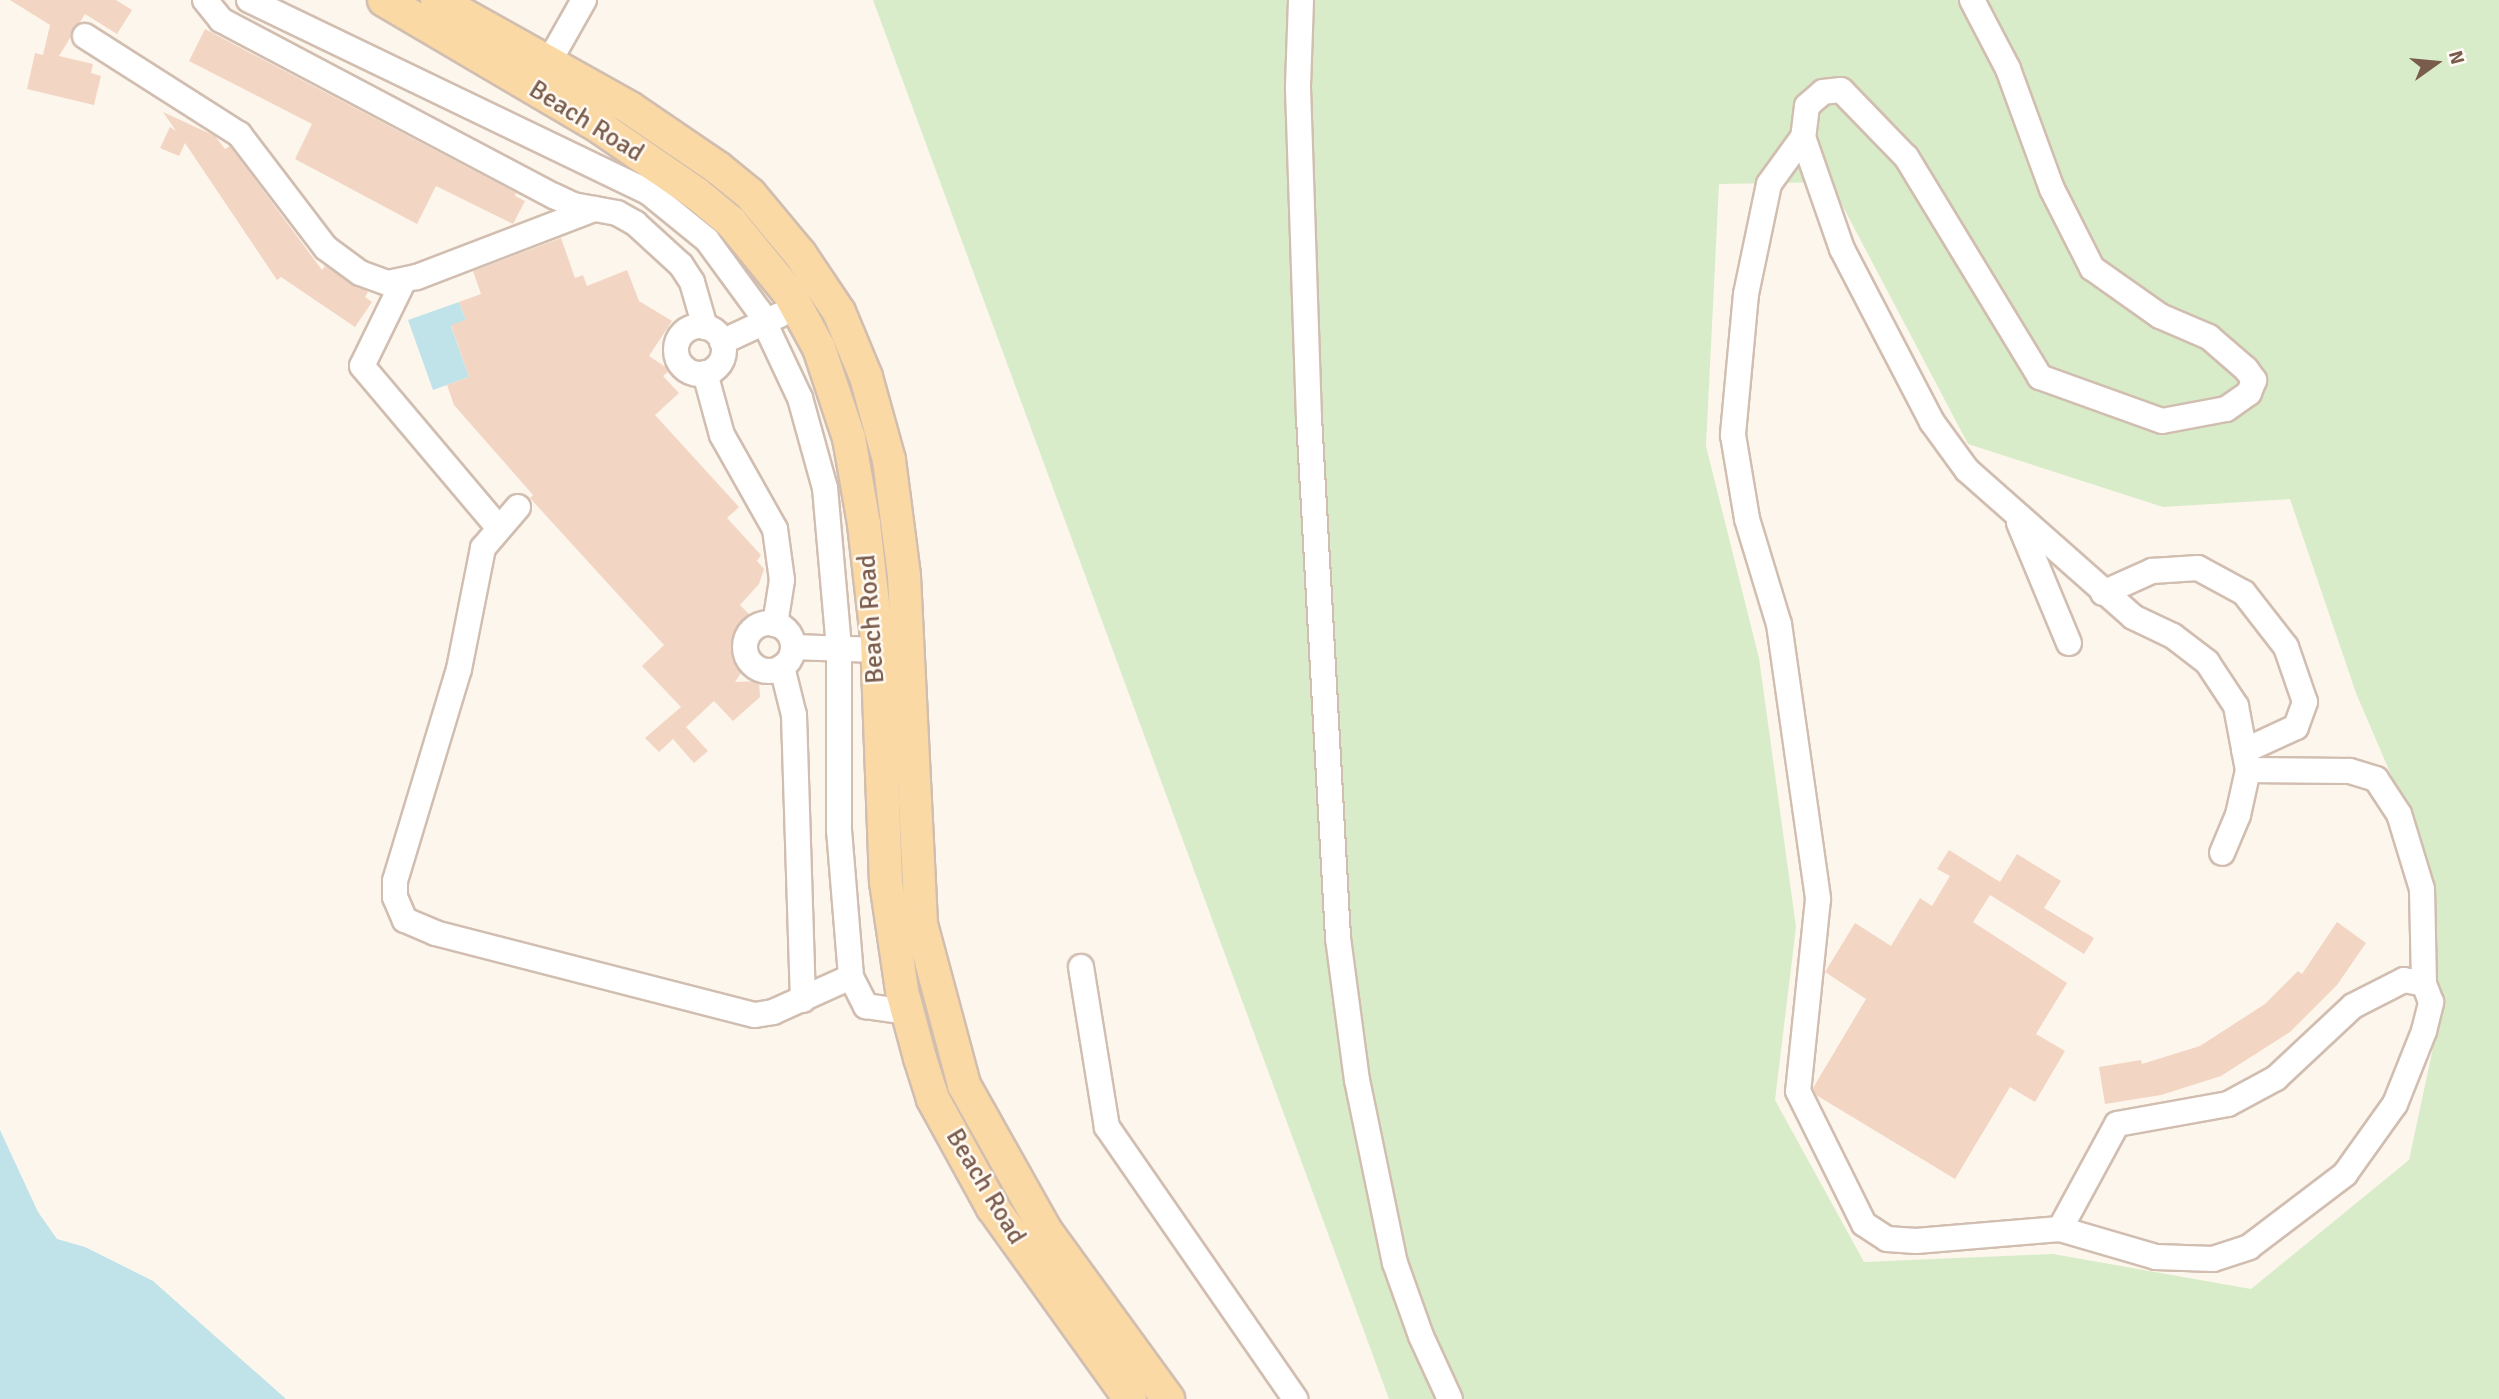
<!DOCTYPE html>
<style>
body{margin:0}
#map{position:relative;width:2499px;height:1399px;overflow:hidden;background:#fdf6ec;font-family:Signika,sans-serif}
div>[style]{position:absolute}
.green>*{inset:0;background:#d8ecc9}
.water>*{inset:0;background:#bfe3e8}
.building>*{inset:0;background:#f3d5c3}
.roads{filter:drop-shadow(2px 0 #d1beb0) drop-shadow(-2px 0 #d1beb0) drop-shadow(0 2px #d1beb0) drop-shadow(0 -2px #d1beb0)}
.minor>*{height:24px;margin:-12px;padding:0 12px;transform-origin:12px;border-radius:12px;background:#fff}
.minor>.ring{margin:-12px;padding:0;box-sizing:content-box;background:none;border:24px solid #fff;border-radius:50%}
.major>*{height:32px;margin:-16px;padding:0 16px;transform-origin:16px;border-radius:16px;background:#fbd9a5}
span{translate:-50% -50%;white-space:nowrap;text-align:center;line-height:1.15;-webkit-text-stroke:5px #fffaf3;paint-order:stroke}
.street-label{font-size:26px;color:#7a5c4d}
.north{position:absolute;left:2401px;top:28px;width:70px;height:70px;-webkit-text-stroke:5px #fffaf3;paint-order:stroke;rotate:75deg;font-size:19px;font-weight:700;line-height:28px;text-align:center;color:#7a5c4d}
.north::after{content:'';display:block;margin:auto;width:24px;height:32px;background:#7a5c4d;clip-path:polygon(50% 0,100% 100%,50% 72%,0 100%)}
</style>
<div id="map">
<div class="green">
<div style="clip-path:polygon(evenodd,873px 0,2499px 0,2499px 1399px,1389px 1399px,873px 0,1830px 182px,1968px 444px,2163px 507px,2290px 499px,2356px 693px,2430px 866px,2440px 1015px,2409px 1160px,2251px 1289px,2053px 1254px,1864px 1262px,1775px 1100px,1796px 927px,1759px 658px,1706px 446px,1719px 184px,1830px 182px)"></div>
</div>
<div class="water">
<div style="clip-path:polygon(459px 302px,466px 320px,451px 326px,469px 377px,433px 390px,408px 320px)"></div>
<div style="clip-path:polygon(0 1130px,38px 1212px,57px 1239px,85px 1247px,153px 1281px,286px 1399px,0 1399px)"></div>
</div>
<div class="building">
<div style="clip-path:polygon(10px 0,116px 0,132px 10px,117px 34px,85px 14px,59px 56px,93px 64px,91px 73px,101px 76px,94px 105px,27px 89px,35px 53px,43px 55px,50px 25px)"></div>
<div style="clip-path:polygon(205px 29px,516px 193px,515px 196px,525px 201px,513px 224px,436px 186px,417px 224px,295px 159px,312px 124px,189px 61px)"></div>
<div style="clip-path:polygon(163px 112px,215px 136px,225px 149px,230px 146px,322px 270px,325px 266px,368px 292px,365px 297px,372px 302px,355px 327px,281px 277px,277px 280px,185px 143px,179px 156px,160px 148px,170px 127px,176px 131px)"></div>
<div style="clip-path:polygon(561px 238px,575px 278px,583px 275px,587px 286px,627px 270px,639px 301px,672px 321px,649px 356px,670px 370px,663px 376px,679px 393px,655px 415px,739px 507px,727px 518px,761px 555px,757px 561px,764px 569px,759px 584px,740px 605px,751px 616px,734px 641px,746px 665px,735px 682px,759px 681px,760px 697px,733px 721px,714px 701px,686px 727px,708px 751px,694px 763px,673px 739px,659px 752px,645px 738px,681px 707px,642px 666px,664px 645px,530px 498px,533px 495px,454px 405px,447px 385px,469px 377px,451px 325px,466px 320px,459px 302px,481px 294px,473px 271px)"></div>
<div style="clip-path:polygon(1949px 850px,2000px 882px,2017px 854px,2061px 881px,2044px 908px,2094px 938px,2084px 954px,1990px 895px,1973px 922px,2067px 983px,2036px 1034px,2065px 1051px,2035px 1102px,2010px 1087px,1955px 1179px,1816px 1095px,1813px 1088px,1866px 999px,1825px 972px,1855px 923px,1891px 946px,1920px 898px,1932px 906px,1950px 876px,1937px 869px)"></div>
<div style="clip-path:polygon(2337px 922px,2366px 943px,2337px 985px,2290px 1032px,2221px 1076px,2161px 1095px,2105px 1104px,2099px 1067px,2141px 1060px,2142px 1064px,2200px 1046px,2265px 1004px,2298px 971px,2302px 974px)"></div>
</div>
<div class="roads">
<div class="minor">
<div style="left:205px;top:0;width:26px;rotate:51deg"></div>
<div style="left:221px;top:20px;width:377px;rotate:27.9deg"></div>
<div style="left:554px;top:196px;width:21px;rotate:25deg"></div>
<div style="left:573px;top:205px;width:45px;rotate:10.3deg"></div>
<div style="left:617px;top:213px;width:21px;rotate:29deg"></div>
<div style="left:635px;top:223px;width:62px;rotate:42.4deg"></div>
<div style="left:681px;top:265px;width:20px;rotate:57deg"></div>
<div style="left:692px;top:282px;width:47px;rotate:73.9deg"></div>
<div style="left:249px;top:0;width:443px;rotate:25.7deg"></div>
<div style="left:648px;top:192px;width:76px;rotate:39.1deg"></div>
<div style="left:707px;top:240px;width:88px;rotate:53.8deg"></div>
<div style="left:759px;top:311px;width:96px;rotate:64.8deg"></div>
<div style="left:800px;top:398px;width:93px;rotate:74.5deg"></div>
<div style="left:825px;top:488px;width:161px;rotate:85deg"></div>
<div style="left:839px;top:648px;width:182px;rotate:90deg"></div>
<div style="left:839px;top:830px;width:147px;rotate:85.3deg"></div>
<div style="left:851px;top:977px;width:33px;rotate:63deg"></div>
<div style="left:866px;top:1006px;width:41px;rotate:8.3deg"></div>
<div style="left:1301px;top:0;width:88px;rotate:92deg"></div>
<div style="left:1298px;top:88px;width:329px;rotate:88.1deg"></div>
<div style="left:1309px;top:417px;width:522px;rotate:86.81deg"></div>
<div style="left:1338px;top:938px;width:143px;rotate:82.4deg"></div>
<div style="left:1357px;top:1080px;width:187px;rotate:78.3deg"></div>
<div style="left:1395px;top:1263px;width:77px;rotate:70.4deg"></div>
<div style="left:1421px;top:1336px;width:69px;rotate:65.3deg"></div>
<div style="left:1972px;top:0;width:78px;rotate:62.4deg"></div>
<div style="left:2008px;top:69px;width:128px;rotate:69.9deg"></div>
<div style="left:2052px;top:189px;width:89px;rotate:63.1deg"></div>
<div style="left:2092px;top:268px;width:83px;rotate:35.2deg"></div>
<div style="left:2160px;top:316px;width:53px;rotate:23.2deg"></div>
<div style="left:2209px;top:337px;width:49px;rotate:40.9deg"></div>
<div style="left:2246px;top:369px;width:14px;rotate:54deg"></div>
<div style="left:2254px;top:380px;width:14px;rotate:111deg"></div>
<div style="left:2249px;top:393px;width:28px;rotate:145deg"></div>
<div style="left:2226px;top:409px;width:65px;rotate:169.4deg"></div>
<div style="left:2162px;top:421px;width:130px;rotate:-160.2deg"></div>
<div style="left:2040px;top:377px;width:258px;rotate:-121.3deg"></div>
<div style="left:1906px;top:157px;width:93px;rotate:-134.1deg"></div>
<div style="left:1841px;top:90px;width:18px;rotate:174deg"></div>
<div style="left:1823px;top:92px;width:21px;rotate:139deg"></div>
<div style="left:1807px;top:106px;width:31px;rotate:97deg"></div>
<div style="left:1803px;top:137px;width:119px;rotate:70.8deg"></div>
<div style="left:1842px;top:249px;width:195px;rotate:62.5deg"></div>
<div style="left:1932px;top:422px;width:59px;rotate:53.9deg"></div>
<div style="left:1967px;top:470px;width:222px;rotate:41.5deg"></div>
<div style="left:2133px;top:617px;width:44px;rotate:25.4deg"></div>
<div style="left:2173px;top:636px;width:43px;rotate:37.4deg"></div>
<div style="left:2207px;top:662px;width:53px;rotate:56.6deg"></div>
<div style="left:2236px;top:706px;width:65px;rotate:79.4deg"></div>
<div style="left:2248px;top:770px;width:46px;rotate:102.5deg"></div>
<div style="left:2238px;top:815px;width:41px;rotate:112.8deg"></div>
<div style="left:85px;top:36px;width:183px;rotate:32.5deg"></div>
<div style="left:239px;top:134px;width:143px;rotate:52.7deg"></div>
<div style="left:326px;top:248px;width:42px;rotate:36.3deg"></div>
<div style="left:360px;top:273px;width:30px;rotate:20deg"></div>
<div style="left:388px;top:283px;width:30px;rotate:-12deg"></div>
<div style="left:417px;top:277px;width:190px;rotate:-21deg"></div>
<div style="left:550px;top:60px;width:69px;rotate:-60.5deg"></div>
<div style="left:1803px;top:137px;width:58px;rotate:125.9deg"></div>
<div style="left:1769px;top:184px;width:112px;rotate:101.8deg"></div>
<div style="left:1746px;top:294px;width:142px;rotate:95.3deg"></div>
<div style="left:1733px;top:435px;width:85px;rotate:80.5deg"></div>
<div style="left:1747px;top:519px;width:110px;rotate:73.1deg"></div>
<div style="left:1779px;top:624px;width:278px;rotate:81.9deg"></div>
<div style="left:1818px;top:899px;width:193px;rotate:95.9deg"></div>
<div style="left:1798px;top:1091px;width:148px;rotate:63.6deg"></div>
<div style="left:1864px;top:1224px;width:27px;rotate:33deg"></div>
<div style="left:1887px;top:1239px;width:29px;rotate:4deg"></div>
<div style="left:1916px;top:1241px;width:144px;rotate:-4.8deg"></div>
<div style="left:2060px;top:1229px;width:100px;rotate:16.3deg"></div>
<div style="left:2156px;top:1257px;width:57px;rotate:2deg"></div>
<div style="left:2213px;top:1259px;width:38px;rotate:-18deg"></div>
<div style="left:2249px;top:1247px;width:121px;rotate:-37.2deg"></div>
<div style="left:2345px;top:1174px;width:86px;rotate:-54.5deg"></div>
<div style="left:2395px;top:1104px;width:79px;rotate:-68.3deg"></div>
<div style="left:2424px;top:1031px;width:30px;rotate:-76deg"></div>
<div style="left:2431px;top:1002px;width:19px;rotate:-111deg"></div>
<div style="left:2424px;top:984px;width:95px;rotate:-91.2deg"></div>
<div style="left:2422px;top:889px;width:78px;rotate:-107deg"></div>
<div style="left:2399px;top:814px;width:42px;rotate:-123.3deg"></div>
<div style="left:2376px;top:779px;width:28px;rotate:-163deg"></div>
<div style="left:2349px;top:771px;width:101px;rotate:-179.4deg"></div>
<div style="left:403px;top:282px;width:93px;rotate:116deg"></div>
<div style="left:362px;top:366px;width:211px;rotate:49.8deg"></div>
<div class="ring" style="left:676px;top:326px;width:24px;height:24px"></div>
<div style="left:722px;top:342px;width:64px;rotate:-25deg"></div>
<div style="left:705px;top:373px;width:64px;rotate:74.7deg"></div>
<div style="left:722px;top:435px;width:108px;rotate:60.6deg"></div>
<div style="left:775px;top:529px;width:51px;rotate:82.2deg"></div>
<div style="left:782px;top:580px;width:45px;rotate:99deg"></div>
<div style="left:518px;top:507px;width:54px;rotate:130.5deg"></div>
<div style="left:483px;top:548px;width:123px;rotate:101.2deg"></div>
<div style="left:459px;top:669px;width:221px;rotate:106.8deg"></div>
<div style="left:395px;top:881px;width:16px;rotate:90deg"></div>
<div style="left:395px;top:897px;width:25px;rotate:67deg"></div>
<div style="left:405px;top:920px;width:33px;rotate:23deg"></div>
<div style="left:435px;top:933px;width:330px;rotate:14.4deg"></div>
<div style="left:755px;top:1015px;width:18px;rotate:-9deg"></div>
<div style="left:773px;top:1012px;width:85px;rotate:-24.2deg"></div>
<div style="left:2019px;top:523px;width:130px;rotate:67.4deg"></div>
<div style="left:2103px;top:593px;width:54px;rotate:-24.2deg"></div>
<div style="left:2152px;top:571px;width:46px;rotate:-3.7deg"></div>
<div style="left:2198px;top:568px;width:52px;rotate:28.5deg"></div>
<div style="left:2244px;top:593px;width:68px;rotate:52.1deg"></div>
<div style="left:2286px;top:647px;width:58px;rotate:70.9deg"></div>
<div style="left:2305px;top:702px;width:27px;rotate:110deg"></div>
<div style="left:2296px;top:727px;width:57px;rotate:155.2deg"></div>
<div class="ring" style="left:745px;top:623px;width:24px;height:24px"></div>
<div style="left:793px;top:647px;width:84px;rotate:2deg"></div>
<div style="left:782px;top:667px;width:49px;rotate:76deg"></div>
<div style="left:794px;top:715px;width:285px;rotate:88.2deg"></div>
<div style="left:1081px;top:967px;width:162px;rotate:80.8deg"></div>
<div style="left:1107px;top:1127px;width:331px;rotate:55.3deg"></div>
<div style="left:2060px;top:1229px;width:119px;rotate:-61.5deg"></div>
<div style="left:2117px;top:1124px;width:113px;rotate:-10.2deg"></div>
<div style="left:2228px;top:1104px;width:55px;rotate:-28.4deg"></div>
<div style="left:2276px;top:1078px;width:105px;rotate:-43.1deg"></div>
<div style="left:2353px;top:1006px;width:57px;rotate:-27deg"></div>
<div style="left:2404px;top:980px;width:20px;rotate:11deg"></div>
</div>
<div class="major">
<div style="left:384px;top:0;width:252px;rotate:30.5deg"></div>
<div style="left:601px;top:128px;width:116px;rotate:34.5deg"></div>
<div style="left:697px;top:194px;width:44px;rotate:39.5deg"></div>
<div style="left:731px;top:222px;width:92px;rotate:50.8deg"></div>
<div style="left:789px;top:293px;width:63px;rotate:61.4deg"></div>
<div style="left:819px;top:348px;width:95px;rotate:71.6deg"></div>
<div style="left:849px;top:438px;width:87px;rotate:80.1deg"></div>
<div style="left:864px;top:524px;width:115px;rotate:83.5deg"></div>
<div style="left:877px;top:638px;width:244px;rotate:87.9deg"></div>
<div style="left:886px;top:882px;width:110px;rotate:81.6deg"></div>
<div style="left:902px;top:991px;width:69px;rotate:75deg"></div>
<div style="left:920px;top:1058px;width:43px;rotate:72.4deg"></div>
<div style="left:933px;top:1099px;width:124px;rotate:61.2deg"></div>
<div style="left:993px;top:1208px;width:235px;rotate:54.3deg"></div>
<div style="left:437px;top:0;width:221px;rotate:29.2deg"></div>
<div style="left:630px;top:108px;width:107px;rotate:34.3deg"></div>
<div style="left:718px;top:168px;width:41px;rotate:39.1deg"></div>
<div style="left:750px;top:194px;width:78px;rotate:50.2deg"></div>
<div style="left:800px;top:254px;width:70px;rotate:56.1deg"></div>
<div style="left:839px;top:312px;width:70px;rotate:67.4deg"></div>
<div style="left:866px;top:377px;width:86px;rotate:74.5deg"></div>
<div style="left:889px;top:460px;width:117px;rotate:82.6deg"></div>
<div style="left:904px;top:576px;width:348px;rotate:87.2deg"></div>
<div style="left:921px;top:924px;width:167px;rotate:75deg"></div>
<div style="left:964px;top:1085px;width:167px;rotate:60.7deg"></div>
<div style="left:1046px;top:1231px;width:208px;rotate:54deg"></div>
</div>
</div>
<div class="street-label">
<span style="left:586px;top:122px;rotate:32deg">Beach Road</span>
<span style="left:872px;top:619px;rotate:-94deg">Beach Road</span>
<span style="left:985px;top:1187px;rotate:59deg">Beach Road</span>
</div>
<div class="north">N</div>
</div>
